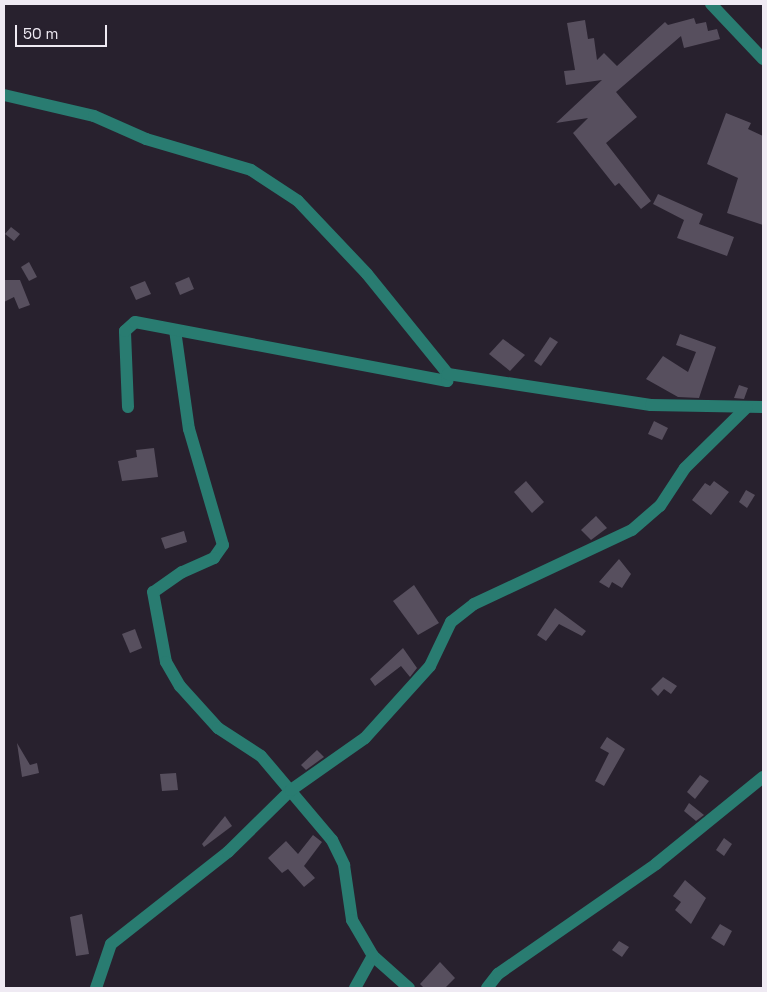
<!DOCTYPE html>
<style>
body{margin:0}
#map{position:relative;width:767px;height:992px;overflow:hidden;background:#28212e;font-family:"Space Grotesk",sans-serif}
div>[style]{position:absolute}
.building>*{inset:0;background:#574f5e}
.minor>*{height:12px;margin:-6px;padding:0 6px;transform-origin:6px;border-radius:6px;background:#297c71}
span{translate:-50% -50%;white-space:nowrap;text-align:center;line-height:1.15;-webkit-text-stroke:4.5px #28212e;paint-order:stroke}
.frame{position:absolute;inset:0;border:5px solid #efeaf3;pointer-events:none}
.scale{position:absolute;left:15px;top:25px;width:92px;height:22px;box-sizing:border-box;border:2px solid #efeaf3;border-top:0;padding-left:6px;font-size:15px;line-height:18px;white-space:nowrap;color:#efeaf3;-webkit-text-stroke:4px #28212e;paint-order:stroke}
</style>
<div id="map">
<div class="building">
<div style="clip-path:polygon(694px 18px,696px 24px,706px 22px,708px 31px,717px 29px,720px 39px,684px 48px,681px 36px,616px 92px,637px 117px,606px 143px,651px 201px,641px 209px,619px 183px,615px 186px,573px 133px,588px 118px,556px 123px,602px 80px,566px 85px,564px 71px,575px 70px,567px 23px,585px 20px,588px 39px,594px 38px,597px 60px,604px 53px,617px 66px,665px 22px,668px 25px)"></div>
<div style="clip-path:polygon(726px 113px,751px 123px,748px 129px,763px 136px,763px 225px,727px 213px,738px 178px,707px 164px)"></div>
<div style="clip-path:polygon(658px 194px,703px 214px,699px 224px,734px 237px,727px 256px,677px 238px,684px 220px,653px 204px)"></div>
<div style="clip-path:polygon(11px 227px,20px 234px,14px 241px,5px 234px)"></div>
<div style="clip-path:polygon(29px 262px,37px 277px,29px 281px,21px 267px)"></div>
<div style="clip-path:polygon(189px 277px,194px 289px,180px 295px,175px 283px)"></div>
<div style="clip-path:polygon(4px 280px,20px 280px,30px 305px,19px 309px,14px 297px,4px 302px)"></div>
<div style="clip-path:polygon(145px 281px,151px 294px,136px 300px,130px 287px)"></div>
<div style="clip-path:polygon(680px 334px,716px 347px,699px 398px,678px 397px,646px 379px,663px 356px,688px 372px,696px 352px,676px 345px)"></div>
<div style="clip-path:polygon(550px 337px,558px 342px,541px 366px,534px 361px)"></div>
<div style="clip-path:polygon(503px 339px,525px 355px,510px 371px,489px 354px)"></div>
<div style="clip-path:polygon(739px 385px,748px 388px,744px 399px,734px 398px)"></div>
<div style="clip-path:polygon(654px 421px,668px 428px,662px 440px,648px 434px)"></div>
<div style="clip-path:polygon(154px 448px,158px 477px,122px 481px,118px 461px,137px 457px,136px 450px)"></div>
<div style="clip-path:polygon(526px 481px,544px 502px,532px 513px,514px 492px)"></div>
<div style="clip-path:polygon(714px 481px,729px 492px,711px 515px,692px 500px,705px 483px,710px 486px)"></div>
<div style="clip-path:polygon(746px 490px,755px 495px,747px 508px,739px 502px)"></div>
<div style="clip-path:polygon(596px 516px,607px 528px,591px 540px,581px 530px)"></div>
<div style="clip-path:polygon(184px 531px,187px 542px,165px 549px,161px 538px)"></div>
<div style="clip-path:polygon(619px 559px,631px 574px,622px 588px,612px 582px,609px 588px,599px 582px)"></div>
<div style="clip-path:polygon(414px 585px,439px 623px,418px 635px,393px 601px)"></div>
<div style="clip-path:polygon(555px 608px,586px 631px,582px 636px,559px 624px,546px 641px,537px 635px)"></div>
<div style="clip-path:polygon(135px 629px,142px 648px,130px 653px,122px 634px)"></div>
<div style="clip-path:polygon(403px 648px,417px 668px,410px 677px,401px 666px,375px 686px,370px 679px)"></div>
<div style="clip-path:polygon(663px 677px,677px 686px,671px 694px,664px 689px,658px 696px,651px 689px)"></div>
<div style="clip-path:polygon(607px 737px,625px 749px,604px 786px,595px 781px,609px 753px,600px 748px)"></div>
<div style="clip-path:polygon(17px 743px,30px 765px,37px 763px,39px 773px,22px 777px)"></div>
<div style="clip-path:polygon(317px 750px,324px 757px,306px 770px,301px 765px)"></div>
<div style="clip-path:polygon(176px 773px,178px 790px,162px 791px,160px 774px)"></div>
<div style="clip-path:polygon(700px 775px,709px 781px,695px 799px,687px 792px)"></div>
<div style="clip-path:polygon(689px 803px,704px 815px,696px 821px,684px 811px)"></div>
<div style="clip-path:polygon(225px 816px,232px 826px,204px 847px,202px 844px)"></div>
<div style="clip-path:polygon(313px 835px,322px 842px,304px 866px,315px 878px,304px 887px,288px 869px,282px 873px,268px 858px,286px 841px,298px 854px)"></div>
<div style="clip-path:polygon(724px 838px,732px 844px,724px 856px,716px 850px)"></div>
<div style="clip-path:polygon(685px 880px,706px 898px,691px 924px,675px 910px,681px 902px,673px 896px)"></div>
<div style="clip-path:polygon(82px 914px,89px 954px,76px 956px,70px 917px)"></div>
<div style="clip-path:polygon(720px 924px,732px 931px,724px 946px,711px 938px)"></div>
<div style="clip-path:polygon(619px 941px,629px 947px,622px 957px,612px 950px)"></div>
<div style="clip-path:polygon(440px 962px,455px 978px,445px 988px,424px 988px,420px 984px)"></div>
</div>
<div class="minor">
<div style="left:711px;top:4px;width:76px;rotate:46.6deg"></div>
<div style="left:4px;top:95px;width:92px;rotate:13.1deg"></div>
<div style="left:94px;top:116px;width:57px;rotate:23.9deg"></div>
<div style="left:146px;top:139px;width:109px;rotate:16.4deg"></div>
<div style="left:251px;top:170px;width:56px;rotate:33.4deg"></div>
<div style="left:298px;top:201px;width:100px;rotate:46.6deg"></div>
<div style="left:367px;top:274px;width:129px;rotate:51deg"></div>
<div style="left:175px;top:330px;width:100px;rotate:82deg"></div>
<div style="left:189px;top:429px;width:121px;rotate:73.7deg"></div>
<div style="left:223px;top:545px;width:16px;rotate:125deg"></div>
<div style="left:214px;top:558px;width:35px;rotate:156deg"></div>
<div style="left:182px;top:572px;width:35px;rotate:145deg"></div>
<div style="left:153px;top:592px;width:71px;rotate:79.5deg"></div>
<div style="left:166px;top:662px;width:28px;rotate:60deg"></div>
<div style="left:180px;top:686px;width:57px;rotate:47.9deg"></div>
<div style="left:218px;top:728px;width:51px;rotate:33.1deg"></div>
<div style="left:261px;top:756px;width:110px;rotate:49.8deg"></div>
<div style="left:332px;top:840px;width:28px;rotate:64deg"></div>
<div style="left:344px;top:865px;width:56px;rotate:81.7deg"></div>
<div style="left:352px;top:920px;width:42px;rotate:59.7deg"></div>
<div style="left:373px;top:956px;width:48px;rotate:41.6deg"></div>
<div style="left:128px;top:407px;width:76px;rotate:-92.3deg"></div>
<div style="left:125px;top:331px;width:13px;rotate:-42deg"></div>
<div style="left:135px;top:322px;width:318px;rotate:10.7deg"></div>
<div style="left:447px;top:381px;width:7px;rotate:-82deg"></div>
<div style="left:448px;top:374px;width:205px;rotate:8.7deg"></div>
<div style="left:651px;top:405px;width:112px;rotate:1deg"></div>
<div style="left:96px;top:988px;width:46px;rotate:-71.2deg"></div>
<div style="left:111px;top:944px;width:149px;rotate:-38.2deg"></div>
<div style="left:228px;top:852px;width:88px;rotate:-44.5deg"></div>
<div style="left:291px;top:790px;width:90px;rotate:-35.1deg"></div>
<div style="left:365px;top:738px;width:97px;rotate:-47.9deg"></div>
<div style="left:430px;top:666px;width:49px;rotate:-64.5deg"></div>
<div style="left:451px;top:622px;width:29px;rotate:-38deg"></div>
<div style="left:474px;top:604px;width:174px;rotate:-25.1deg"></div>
<div style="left:632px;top:530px;width:37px;rotate:-41deg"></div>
<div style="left:660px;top:506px;width:45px;rotate:-56.7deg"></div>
<div style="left:685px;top:468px;width:87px;rotate:-44.5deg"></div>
<div style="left:355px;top:988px;width:37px;rotate:-61deg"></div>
<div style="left:487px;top:988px;width:18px;rotate:-52deg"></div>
<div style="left:498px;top:974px;width:193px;rotate:-34.8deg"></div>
<div style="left:656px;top:864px;width:138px;rotate:-39.1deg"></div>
</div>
<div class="frame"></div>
<div class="scale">50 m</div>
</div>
